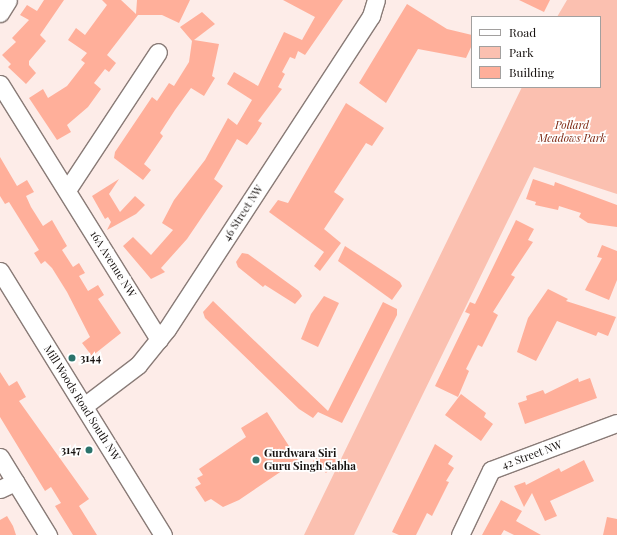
<!DOCTYPE html>
<style>
body{margin:0}
#map{position:relative;width:617px;height:535px;overflow:hidden;background:#fdece8;font-family:"Playfair Display",serif}
div>[style]{position:absolute}
.green>*{inset:0;background:#fbc0b0}
.building>*{inset:0;background:#ffaf9a}
.roads{filter:drop-shadow(1px 0 #897b77) drop-shadow(-1px 0 #897b77) drop-shadow(0 1px #897b77) drop-shadow(0 -1px #897b77)}
.minor>*{height:17px;margin:-8.5px;padding:0 8.5px;transform-origin:8.5px;border-radius:8.5px;background:#fff}
.dots>*{width:11px;height:11px;translate:-50% -50%;box-sizing:border-box;border:2px solid #fff;border-radius:50%}
span{translate:-50% -50%;white-space:nowrap;text-align:center;line-height:1.15;-webkit-text-stroke:3.5px #fff;paint-order:stroke}
.park-label{font-size:11px;color:#7b250f;font-style:italic}
.street-label{font-size:11px;color:#171210}
.poi-label{font-size:11px;color:#171210;font-weight:700}
.left{translate:0 -50%;text-align:left}
.right{translate:-100% -50%;text-align:right}
.legend{position:absolute;left:471px;top:16px;width:130px;height:72px;box-sizing:border-box;background:#fff;border:1px solid #a2a09f;margin:0;padding:5px 7px;list-style:none;font-size:12px;color:#171210}
.legend li{display:flex;align-items:center;gap:8px;height:20px}
.legend b{width:20px;border:1px solid #a2a09f}
</style>
<div id="map">
<div class="green">
<div style="clip-path:polygon(567px 0,617px 0,617px 194px,534px 167px,354px 535px,304px 535px,522px 87px,600px 87px,600px 17px,557px 17px)"></div>
</div>
<div class="building">
<div style="clip-path:polygon(44px 0,64px 0,40px 35px,46px 41px,29px 61px,29px 65px,36px 73px,26px 84px,8px 67px,11px 64px,2px 55px,16px 42px,12px 38px,29px 20px,20px 15px,27px 5px,37px 11px)"></div>
<div style="clip-path:polygon(102px 0,121px 0,136px 14px,137px 0,190px 0,179px 23px,162px 15px,138px 15px,107px 55px,116px 63px,109px 72px,105px 69px,94px 83px,101px 89px,88px 107px,67px 125px,71px 132px,57px 140px,29px 98px,43px 89px,48px 98px,67px 86px,85px 63px,81px 60px,87px 53px,68px 40px,76px 28px,85px 35px,107px 5px)"></div>
<div style="clip-path:polygon(283px 0,343px 0,305px 55px,298px 51px,295px 59px,290px 57px,282px 72px,285px 74px,278px 87px,282px 89px,258px 121px,262px 123px,256px 133px,247px 145px,237px 139px,214px 179px,223px 186px,187px 239px,161px 268px,165px 272px,151px 279px,123px 246px,133px 237px,151px 255px,173px 230px,162px 223px,174px 200px,205px 160px,228px 118px,237px 125px,252px 100px,227px 84px,234px 72px,258px 86px,284px 32px,302px 40px,315px 17px)"></div>
<div style="clip-path:polygon(519px 0,550px 0,544px 12px)"></div>
<div style="clip-path:polygon(407px 4px,447px 29px,472px 35px,472px 45px,466px 58px,418px 49px,386px 103px,359px 83px)"></div>
<div style="clip-path:polygon(202px 12px,215px 24px,194px 40px,219px 44px,212px 76px,215px 78px,204px 96px,191px 88px,175px 110px,160px 133px,163px 136px,144px 164px,151px 170px,143px 180px,114px 158px,115px 152px,152px 97px,157px 101px,169px 83px,174px 86px,189px 62px,192px 41px,180px 27px)"></div>
<div style="clip-path:polygon(346px 103px,384px 128px,372px 146px,366px 143px,334px 192px,344px 199px,324px 229px,341px 243px,320px 271px,314px 266px,324px 252px,269px 212px,278px 200px,288px 203px)"></div>
<div style="clip-path:polygon(0 157px,17px 186px,27px 180px,34px 192px,26px 196px,31px 207px,43px 226px,52px 220px,67px 246px,62px 250px,73px 267px,79px 263px,85px 273px,79px 276px,88px 291px,98px 285px,104px 295px,98px 299px,121px 333px,92px 356px,82px 343px,90px 337px,67px 292px,52px 268px,45px 261px,41px 264px,34px 253px,39px 250px,9px 202px,5px 204px,0 196px)"></div>
<div style="clip-path:polygon(119px 179px,109px 194px,120px 212px,135px 196px,145px 205px,136px 214px,107px 230px,111px 222px,108px 217px,105px 219px,92px 196px)"></div>
<div style="clip-path:polygon(533px 179px,554px 186px,555px 182px,617px 205px,617px 227px,588px 223px,579px 217px,581px 213px,559px 206px,558px 210px,535px 205px,536px 202px,526px 199px)"></div>
<div style="clip-path:polygon(516px 220px,534px 229px,528px 240px,533px 242px,511px 275px,515px 277px,493px 312px,498px 315px,482px 347px,478px 345px,466px 369px,469px 371px,458px 397px,435px 386px,470px 314px,465px 312px,470px 302px,475px 304px)"></div>
<div style="clip-path:polygon(602px 245px,617px 251px,617px 280px,609px 300px,585px 290px,602px 258px,597px 257px)"></div>
<div style="clip-path:polygon(345px 246px,400px 282px,402px 286px,392px 300px,338px 261px)"></div>
<div style="clip-path:polygon(242px 253px,248px 254px,299px 291px,302px 296px,295px 304px,265px 285px,263px 287px,238px 267px,236px 262px)"></div>
<div style="clip-path:polygon(548px 289px,568px 299px,566px 301px,616px 317px,608px 336px,598px 332px,596px 336px,557px 321px,536px 361px,517px 352px,528px 318px)"></div>
<div style="clip-path:polygon(324px 296px,339px 303px,318px 347px,301px 339px,311px 314px)"></div>
<div style="clip-path:polygon(213px 301px,328px 411px,383px 302px,397px 309px,397px 315px,342px 423px,318px 412px,313px 418px,299px 409px,205px 318px,203px 312px)"></div>
<div style="clip-path:polygon(0 372px,9px 386px,17px 381px,26px 397px,19px 401px,89px 499px,79px 506px,97px 535px,73px 535px,55px 506px,61px 503px,51px 487px,45px 491px,0 417px)"></div>
<div style="clip-path:polygon(578px 378px,579px 382px,590px 378px,597px 398px,525px 424px,518px 403px,527px 400px,526px 396px,543px 390px,545px 394px)"></div>
<div style="clip-path:polygon(461px 394px,486px 413px,484px 417px,493px 424px,481px 441px,445px 415px)"></div>
<div style="clip-path:polygon(267px 412px,298px 460px,239px 500px,223px 507px,211px 499px,205px 502px,195px 487px,201px 484px,197px 478px,203px 475px,199px 469px,246px 437px,241px 428px)"></div>
<div style="clip-path:polygon(435px 444px,453px 456px,448px 464px,454px 468px,446px 481px,449px 482px,432px 516px,427px 513px,416px 535px,399px 535px,392px 532px)"></div>
<div style="clip-path:polygon(325px 449px,339px 460px,326px 473px,313px 461px)"></div>
<div style="clip-path:polygon(584px 460px,594px 481px,550px 501px,557px 516px,545px 521px,532px 493px,524px 507px,514px 486px,525px 482px,526px 485px,559px 468px,561px 472px)"></div>
<div style="clip-path:polygon(501px 500px,522px 511px,516px 521px,541px 535px,514px 535px,504px 530px,501px 535px,482px 535px)"></div>
<div style="clip-path:polygon(7px 516px,13px 526px,16px 535px,0 535px,0 520px)"></div>
<div style="clip-path:polygon(607px 517px,617px 519px,617px 535px,603px 535px)"></div>
</div>
<div class="roads">
<div class="minor">
<div style="left:0;top:13px;width:15px;rotate:-58deg"></div>
<div style="left:0;top:84px;width:301px;rotate:58.1deg"></div>
<div style="left:67px;top:190px;width:165px;rotate:-56.6deg"></div>
<div style="left:0;top:271px;width:310px;rotate:58.3deg"></div>
<div style="left:84px;top:406px;width:68px;rotate:-37.2deg"></div>
<div style="left:138px;top:365px;width:46px;rotate:-51.1deg"></div>
<div style="left:167px;top:329px;width:374px;rotate:-56.9deg"></div>
<div style="left:371px;top:16px;width:17px;rotate:-73deg"></div>
<div style="left:0;top:457px;width:92px;rotate:58.4deg"></div>
<div style="left:0;top:489px;width:17px;rotate:-25deg"></div>
<div style="left:460px;top:535px;width:72px;rotate:-64.5deg"></div>
<div style="left:491px;top:470px;width:134px;rotate:-20.5deg"></div>
</div>
</div>
<div class="dots">
<div style="left:72px;top:358px;background:#2b736b"></div>
<div style="left:89px;top:450px;background:#2b736b"></div>
<div style="left:256px;top:460px;background:#2b736b"></div>
</div>
<div class="park-label">
<span style="left:572px;top:132px">Pollard<br>Meadows Park</span>
</div>
<div class="street-label">
<span style="left:243px;top:213px;rotate:-57deg">46 Street NW</span>
<span style="left:113px;top:264px;rotate:58deg">16A Avenue NW</span>
<span style="left:82px;top:403px;rotate:58deg">Mill Woods Road South NW</span>
<span style="left:532px;top:455px;rotate:-20deg">42 Street NW</span>
</div>
<div class="poi-label">
<span class="left" style="left:80px;top:358px">3144</span>
<span class="right" style="left:81px;top:450px">3147</span>
<span class="left" style="left:264px;top:460px">Gurdwara Siri<br>Guru Singh Sabha</span>
</div>
<ul class="legend">
<li><b style="height:5px;background:#fff"></b>Road</li>
<li><b style="height:11px;background:#fbc0b0"></b>Park</li>
<li><b style="height:11px;background:#ffaf9a"></b>Building</li>
</ul>
</div>
